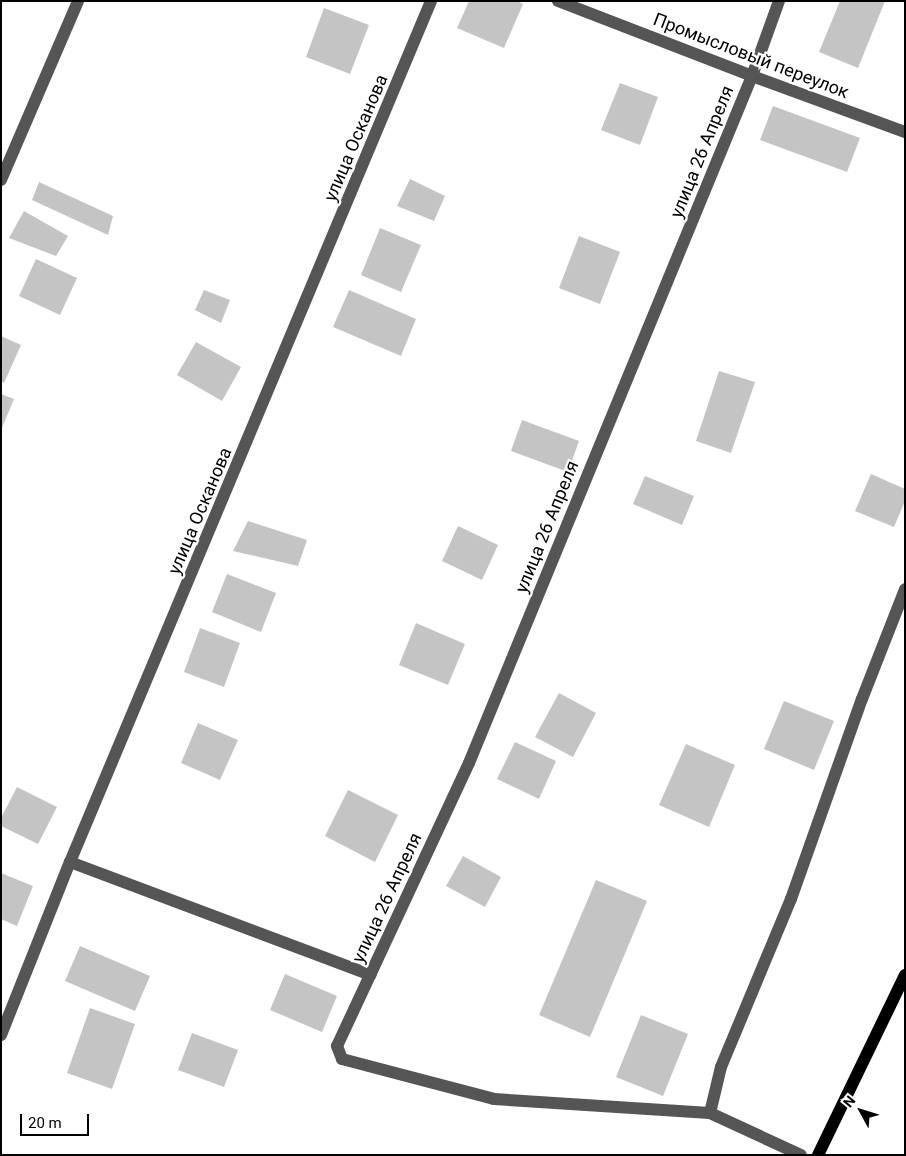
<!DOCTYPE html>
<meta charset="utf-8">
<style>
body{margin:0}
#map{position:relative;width:906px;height:1156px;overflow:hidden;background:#fff;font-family:Roboto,sans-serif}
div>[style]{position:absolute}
.building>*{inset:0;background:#c4c4c4}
.minor>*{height:12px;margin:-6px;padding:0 6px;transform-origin:6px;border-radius:6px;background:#555}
.major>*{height:12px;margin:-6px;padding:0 6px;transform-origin:6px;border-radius:6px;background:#000}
span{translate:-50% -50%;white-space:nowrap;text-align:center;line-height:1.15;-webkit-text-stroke:4.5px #fff;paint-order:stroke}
.street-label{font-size:18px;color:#000}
.frame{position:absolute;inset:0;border:2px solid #000;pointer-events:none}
.north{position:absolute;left:836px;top:1086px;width:50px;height:50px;-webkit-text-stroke:4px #fff;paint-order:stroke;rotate:309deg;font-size:14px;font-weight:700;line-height:20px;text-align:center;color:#000}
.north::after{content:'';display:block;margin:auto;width:18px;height:22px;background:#000;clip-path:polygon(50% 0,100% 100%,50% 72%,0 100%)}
.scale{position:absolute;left:20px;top:1114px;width:69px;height:22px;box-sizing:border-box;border:2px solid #000;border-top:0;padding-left:6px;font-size:15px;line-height:18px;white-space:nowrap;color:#000;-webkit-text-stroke:4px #fff;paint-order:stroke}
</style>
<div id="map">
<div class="building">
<div style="clip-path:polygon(469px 1px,517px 1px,523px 4px,504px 48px,457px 28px)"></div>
<div style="clip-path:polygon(840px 1px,885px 1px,858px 68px,819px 52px)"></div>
<div style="clip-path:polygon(324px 8px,369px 25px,350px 74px,306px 57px)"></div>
<div style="clip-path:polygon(620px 83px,658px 97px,640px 145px,601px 130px)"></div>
<div style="clip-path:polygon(773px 106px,860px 138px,847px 172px,760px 140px)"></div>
<div style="clip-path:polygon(410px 179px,445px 196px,434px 221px,397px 206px)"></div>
<div style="clip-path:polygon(39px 182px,113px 216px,108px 235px,32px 200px)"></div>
<div style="clip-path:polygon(24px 211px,68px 236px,56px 256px,9px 238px)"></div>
<div style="clip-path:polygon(380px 228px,421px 245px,401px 292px,361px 275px)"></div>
<div style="clip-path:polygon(579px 236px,620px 252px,600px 304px,559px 288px)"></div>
<div style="clip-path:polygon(36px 259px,77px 278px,60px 315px,19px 296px)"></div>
<div style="clip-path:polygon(204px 290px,230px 300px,221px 323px,195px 310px)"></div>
<div style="clip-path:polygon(349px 290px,416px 319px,401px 356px,333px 327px)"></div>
<div style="clip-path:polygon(1px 336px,21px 345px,4px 383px,1px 381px)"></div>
<div style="clip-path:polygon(196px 342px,241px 367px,222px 401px,177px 375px)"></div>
<div style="clip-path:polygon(719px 371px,755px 382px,731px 453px,696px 441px)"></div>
<div style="clip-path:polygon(1px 394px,14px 399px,1px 430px)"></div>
<div style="clip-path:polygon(522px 420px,579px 441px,568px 472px,511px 451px)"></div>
<div style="clip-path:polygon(871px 474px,905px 489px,905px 501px,894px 527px,855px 511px)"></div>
<div style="clip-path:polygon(645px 476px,694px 496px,682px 525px,633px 504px)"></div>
<div style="clip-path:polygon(248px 521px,307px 540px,298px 566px,233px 551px)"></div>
<div style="clip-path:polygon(458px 526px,498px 545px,482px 580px,442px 561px)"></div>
<div style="clip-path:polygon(227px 574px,276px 593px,261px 632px,212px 612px)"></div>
<div style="clip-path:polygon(416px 623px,465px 644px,448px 685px,399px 665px)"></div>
<div style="clip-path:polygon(200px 628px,240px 643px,224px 687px,184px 672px)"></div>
<div style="clip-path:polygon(559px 693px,596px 713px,573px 757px,535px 737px)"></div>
<div style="clip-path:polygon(784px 701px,834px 721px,814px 770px,764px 749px)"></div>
<div style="clip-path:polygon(198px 723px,238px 740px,220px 780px,181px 763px)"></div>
<div style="clip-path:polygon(515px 742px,556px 761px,539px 799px,497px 779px)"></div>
<div style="clip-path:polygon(686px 744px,735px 765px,709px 827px,659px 805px)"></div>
<div style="clip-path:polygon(17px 787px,57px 807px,38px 844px,1px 826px,1px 818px)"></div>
<div style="clip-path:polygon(348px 790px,398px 815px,375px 862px,325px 836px)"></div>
<div style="clip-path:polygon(463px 856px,501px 877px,485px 907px,446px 886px)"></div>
<div style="clip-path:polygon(1px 873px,33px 886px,17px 926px,1px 919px)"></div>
<div style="clip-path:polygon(596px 880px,647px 901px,590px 1037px,539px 1015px)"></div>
<div style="clip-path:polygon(80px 946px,150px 976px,135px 1011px,65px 981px)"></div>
<div style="clip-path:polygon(285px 974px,337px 996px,322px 1032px,270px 1010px)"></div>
<div style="clip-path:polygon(90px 1008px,135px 1024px,112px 1089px,67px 1073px)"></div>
<div style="clip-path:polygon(641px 1015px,688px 1034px,663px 1096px,616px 1077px)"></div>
<div style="clip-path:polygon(192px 1033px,238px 1050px,224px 1087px,178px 1070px)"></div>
</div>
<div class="minor">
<div style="left:558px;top:1px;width:208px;rotate:21.1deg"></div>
<div style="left:752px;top:76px;width:163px;rotate:20.1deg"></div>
<div style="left:779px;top:1px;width:80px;rotate:109.8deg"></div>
<div style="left:752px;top:76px;width:743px;rotate:112.39deg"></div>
<div style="left:469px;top:763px;width:312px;rotate:115deg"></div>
<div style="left:337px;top:1046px;width:14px;rotate:69deg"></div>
<div style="left:342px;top:1059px;width:157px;rotate:14.7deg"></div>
<div style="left:494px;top:1099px;width:216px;rotate:3.7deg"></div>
<div style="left:710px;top:1113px;width:100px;rotate:24.8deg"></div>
<div style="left:1px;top:180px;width:195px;rotate:-66.7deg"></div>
<div style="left:70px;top:862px;width:321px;rotate:20.6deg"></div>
<div style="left:1px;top:1035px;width:186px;rotate:-68.3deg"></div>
<div style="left:70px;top:862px;width:934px;rotate:-67.25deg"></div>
<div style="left:710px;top:1113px;width:47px;rotate:-76.6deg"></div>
<div style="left:721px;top:1067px;width:182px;rotate:-67.4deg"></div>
<div style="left:791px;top:899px;width:212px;rotate:-70.5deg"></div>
<div style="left:862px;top:699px;width:118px;rotate:-68.6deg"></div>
</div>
<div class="major">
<div style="left:818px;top:1155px;width:200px;rotate:-64.2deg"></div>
</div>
<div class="street-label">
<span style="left:751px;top:56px;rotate:21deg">Промысловый переулок</span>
<span style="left:356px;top:138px;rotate:-67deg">улица Осканова</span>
<span style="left:702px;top:152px;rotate:-68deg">улица 26 Апреля</span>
<span style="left:200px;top:511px;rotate:-67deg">улица Осканова</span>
<span style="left:547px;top:527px;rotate:-68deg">улица 26 Апреля</span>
<span style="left:387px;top:898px;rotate:-65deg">улица 26 Апреля</span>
</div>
<div class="frame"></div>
<div class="north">N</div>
<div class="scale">20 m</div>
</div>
